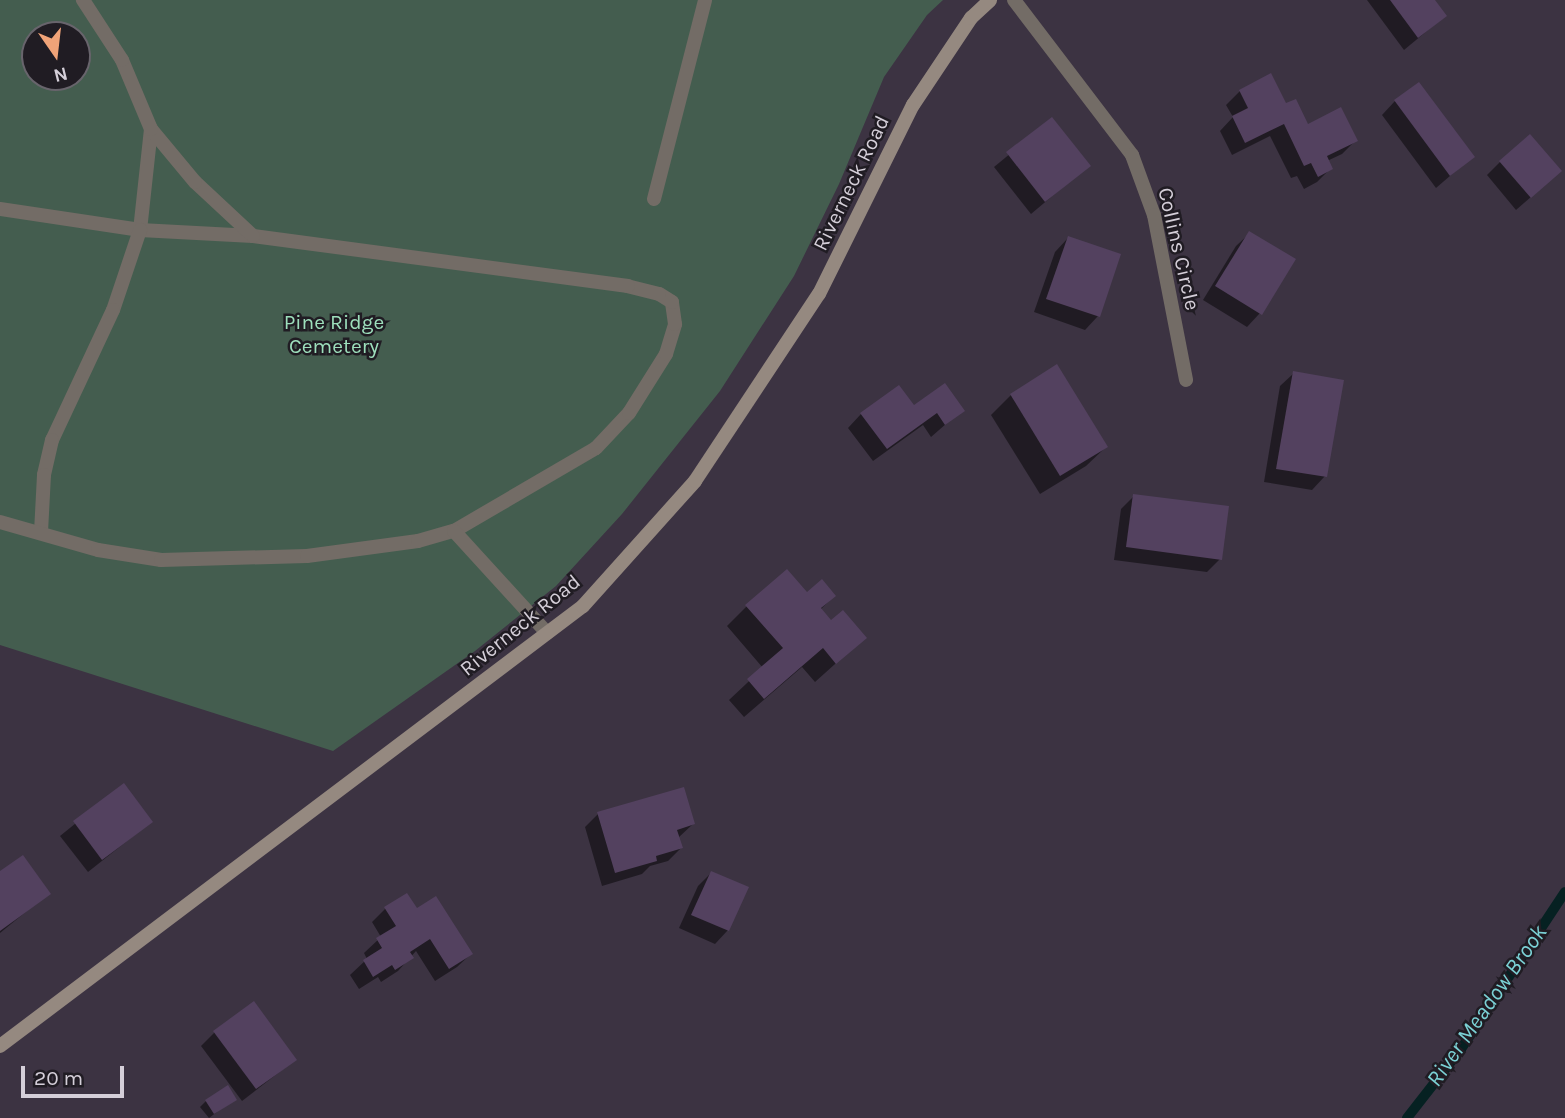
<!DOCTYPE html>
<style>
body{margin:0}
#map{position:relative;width:1565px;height:1118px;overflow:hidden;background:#3c3342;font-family:Karla,sans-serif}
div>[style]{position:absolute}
.green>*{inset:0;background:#445d4f}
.shadow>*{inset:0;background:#0007}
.stream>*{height:10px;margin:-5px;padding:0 5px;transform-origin:5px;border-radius:5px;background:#062122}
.building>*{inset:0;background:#53415f}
.service>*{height:14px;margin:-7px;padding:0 7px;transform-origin:7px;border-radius:7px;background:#736c66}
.minor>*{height:14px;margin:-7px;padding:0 7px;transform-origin:7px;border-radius:7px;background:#736c66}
.secondary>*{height:14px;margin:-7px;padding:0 7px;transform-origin:7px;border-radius:7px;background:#958980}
span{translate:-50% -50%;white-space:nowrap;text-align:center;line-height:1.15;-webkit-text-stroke:5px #201c23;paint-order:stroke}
.street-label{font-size:21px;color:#d5cfd9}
.park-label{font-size:21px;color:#9ddfbc}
.water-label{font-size:23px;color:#7bd1d5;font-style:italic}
.north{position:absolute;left:21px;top:21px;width:70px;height:70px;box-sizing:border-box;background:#201c23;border:2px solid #68646c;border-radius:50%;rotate:166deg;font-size:19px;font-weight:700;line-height:28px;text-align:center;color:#d5cfd9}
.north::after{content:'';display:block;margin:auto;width:24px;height:32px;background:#f0a378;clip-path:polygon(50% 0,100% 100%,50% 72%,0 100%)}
.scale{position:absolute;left:21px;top:1066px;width:103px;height:32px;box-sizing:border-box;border:4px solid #d5cfd9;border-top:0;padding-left:9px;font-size:21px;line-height:24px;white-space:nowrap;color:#d5cfd9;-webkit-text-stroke:5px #201c23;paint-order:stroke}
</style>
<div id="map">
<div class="green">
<div style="clip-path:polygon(evenodd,0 0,943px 0,927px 15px,884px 77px,839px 184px,794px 276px,720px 391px,622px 514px,556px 586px,475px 651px,333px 751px,0 645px,0 0,35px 35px,77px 35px,77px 77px,35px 77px,35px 35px)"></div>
</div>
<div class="shadow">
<div style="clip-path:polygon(1367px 0,1433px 0,1445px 16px,1404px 50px)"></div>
<div style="clip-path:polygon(1240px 91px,1285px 106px,1308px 126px,1356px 140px,1342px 154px,1327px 161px,1331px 168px,1317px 182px,1304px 189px,1297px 176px,1291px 178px,1270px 136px,1232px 155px,1220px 131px,1233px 117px,1226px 105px)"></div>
<div style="clip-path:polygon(1395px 101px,1472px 157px,1436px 188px,1382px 115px)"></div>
<div style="clip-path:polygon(1052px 119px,1088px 166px,1031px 214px,994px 167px)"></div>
<div style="clip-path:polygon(1500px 162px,1546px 184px,1516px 210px,1487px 175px)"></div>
<div style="clip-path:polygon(1250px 233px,1260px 313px,1247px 327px,1203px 300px,1236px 246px)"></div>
<div style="clip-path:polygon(1068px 238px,1098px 316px,1085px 330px,1034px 312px,1055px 252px)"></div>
<div style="clip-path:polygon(1294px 373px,1325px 476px,1312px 490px,1264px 482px,1280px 386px)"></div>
<div style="clip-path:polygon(1011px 395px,1106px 447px,1086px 466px,1040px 494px,991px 415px)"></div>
<div style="clip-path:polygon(914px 408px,962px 410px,931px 437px,923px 425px,873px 461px,848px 428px,861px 414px)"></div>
<div style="clip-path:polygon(1134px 496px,1220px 559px,1207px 572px,1114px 560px,1121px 509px)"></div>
<div style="clip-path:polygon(806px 595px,834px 596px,820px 610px,831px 622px,864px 638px,815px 682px,802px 667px,744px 717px,729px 700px,763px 668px,727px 626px,747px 606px)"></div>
<div style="clip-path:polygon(123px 785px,151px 822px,88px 872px,60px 836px)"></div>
<div style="clip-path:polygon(598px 814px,693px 824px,678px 838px,681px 848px,668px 861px,650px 866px,642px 874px,602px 886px,585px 827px)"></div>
<div style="clip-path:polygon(0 873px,49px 893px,0 933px)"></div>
<div style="clip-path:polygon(711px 873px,728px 930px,715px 944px,679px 928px,698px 886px)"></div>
<div style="clip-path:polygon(385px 909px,416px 911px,471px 954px,457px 967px,435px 981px,416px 951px,398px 971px,381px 982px,378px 977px,359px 989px,350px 975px,367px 959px,364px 953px,381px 937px,372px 922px)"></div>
<div style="clip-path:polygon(215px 1032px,295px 1060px,242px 1101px,201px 1046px)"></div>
<div style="clip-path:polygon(234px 1099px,209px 1118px,200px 1107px,206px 1101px)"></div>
</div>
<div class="stream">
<div style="left:1407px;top:1118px;width:88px;rotate:-52deg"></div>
<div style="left:1461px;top:1049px;width:188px;rotate:-56.5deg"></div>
</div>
<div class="building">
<div style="clip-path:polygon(1390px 0,1435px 0,1447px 16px,1418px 38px)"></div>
<div style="clip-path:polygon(1271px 73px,1286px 103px,1296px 99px,1308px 124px,1341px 107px,1358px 141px,1327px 156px,1333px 169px,1318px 177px,1311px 163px,1304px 166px,1284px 124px,1245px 143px,1232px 116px,1248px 108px,1239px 90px)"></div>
<div style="clip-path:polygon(1419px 82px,1475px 157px,1450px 176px,1394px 100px)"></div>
<div style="clip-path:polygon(1052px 117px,1091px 166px,1045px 202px,1006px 152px)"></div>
<div style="clip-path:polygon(1530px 134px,1562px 171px,1531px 198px,1499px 161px)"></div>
<div style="clip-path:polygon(1249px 231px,1296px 259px,1262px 315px,1215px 286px)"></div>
<div style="clip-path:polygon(1068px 236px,1121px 254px,1100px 317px,1046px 299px)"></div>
<div style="clip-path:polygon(1057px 364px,1108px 447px,1060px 476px,1010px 394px)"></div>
<div style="clip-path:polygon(1293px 371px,1344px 380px,1327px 477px,1276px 469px)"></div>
<div style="clip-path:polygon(945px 383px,965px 411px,945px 425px,937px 413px,887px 449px,860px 413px,899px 385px,914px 405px)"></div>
<div style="clip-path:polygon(1133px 494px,1229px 506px,1222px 560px,1126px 547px)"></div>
<div style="clip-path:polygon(787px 569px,807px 592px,822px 579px,836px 596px,821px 608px,831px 620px,843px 610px,867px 638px,836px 664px,823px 648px,764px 699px,747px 679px,783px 648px,745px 605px)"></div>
<div style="clip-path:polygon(124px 783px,153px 822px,102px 860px,73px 821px)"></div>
<div style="clip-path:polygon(684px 787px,695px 824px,677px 830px,683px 848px,656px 856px,657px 861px,615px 873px,597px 812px)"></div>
<div style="clip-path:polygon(23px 855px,51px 894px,0 931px,0 871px)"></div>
<div style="clip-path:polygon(711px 871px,749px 887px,729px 931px,691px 915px)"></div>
<div style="clip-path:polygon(407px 893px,417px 908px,436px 896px,473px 954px,449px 969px,430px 939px,410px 952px,414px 958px,395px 970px,392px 965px,373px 977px,363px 960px,382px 948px,376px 938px,396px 926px,384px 907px)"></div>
<div style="clip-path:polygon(254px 1001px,297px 1060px,256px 1089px,213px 1031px)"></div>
<div style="clip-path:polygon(228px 1085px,237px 1100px,214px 1114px,205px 1100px)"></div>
</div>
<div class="service">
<div style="left:151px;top:129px;width:102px;rotate:96.2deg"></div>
<div style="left:140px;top:230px;width:113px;rotate:3deg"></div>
<div style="left:654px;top:199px;width:205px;rotate:-75.6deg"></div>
<div style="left:0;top:209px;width:142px;rotate:8.5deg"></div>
<div style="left:140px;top:230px;width:84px;rotate:108.6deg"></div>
<div style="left:113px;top:310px;width:144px;rotate:115.1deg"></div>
<div style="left:52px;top:440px;width:36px;rotate:103deg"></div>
<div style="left:44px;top:475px;width:57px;rotate:93deg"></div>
<div style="left:0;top:522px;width:102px;rotate:15.9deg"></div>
<div style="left:98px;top:550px;width:64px;rotate:9deg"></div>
<div style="left:161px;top:560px;width:146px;rotate:-1.6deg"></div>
<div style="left:307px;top:556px;width:112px;rotate:-7.7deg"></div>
<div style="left:418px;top:541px;width:37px;rotate:-16deg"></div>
<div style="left:454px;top:531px;width:164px;rotate:-30.3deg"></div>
<div style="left:596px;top:448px;width:48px;rotate:-46.7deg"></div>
<div style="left:629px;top:413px;width:70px;rotate:-57.9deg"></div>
<div style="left:666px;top:354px;width:31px;rotate:-73deg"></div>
<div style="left:675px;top:324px;width:22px;rotate:-98deg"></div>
<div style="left:672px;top:302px;width:15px;rotate:-148deg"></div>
<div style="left:659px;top:294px;width:32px;rotate:-166deg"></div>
<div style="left:628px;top:286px;width:378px;rotate:-172.4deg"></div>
<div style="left:253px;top:236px;width:79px;rotate:-137deg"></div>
<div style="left:195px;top:182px;width:69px;rotate:-129.7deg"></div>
<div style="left:151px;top:129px;width:75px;rotate:-112.8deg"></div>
<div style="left:122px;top:60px;width:72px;rotate:-123deg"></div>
<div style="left:454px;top:531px;width:138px;rotate:47.6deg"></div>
</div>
<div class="minor">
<div style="left:1014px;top:0;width:195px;rotate:52.7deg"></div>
<div style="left:1132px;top:155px;width:64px;rotate:69.9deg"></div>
<div style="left:1154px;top:215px;width:168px;rotate:79deg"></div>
</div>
<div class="secondary">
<div style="left:0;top:1046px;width:730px;rotate:-37.04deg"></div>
<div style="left:583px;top:606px;width:168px;rotate:-48.1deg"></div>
<div style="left:695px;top:481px;width:224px;rotate:-56.5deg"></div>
<div style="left:819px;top:294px;width:211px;rotate:-63.6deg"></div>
<div style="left:913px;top:105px;width:105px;rotate:-56.3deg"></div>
<div style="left:971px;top:18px;width:26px;rotate:-43deg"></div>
</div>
<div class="street-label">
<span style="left:851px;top:183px;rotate:-64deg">Riverneck Road</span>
<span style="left:1179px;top:249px;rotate:77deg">Collins Circle</span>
<span style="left:520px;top:625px;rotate:-39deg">Riverneck Road</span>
</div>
<div class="park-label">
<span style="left:334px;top:334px">Pine Ridge<br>Cemetery</span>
</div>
<div class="water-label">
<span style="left:1487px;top:1006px;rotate:-55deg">River Meadow Brook</span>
</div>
<div class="north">N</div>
<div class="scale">20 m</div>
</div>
